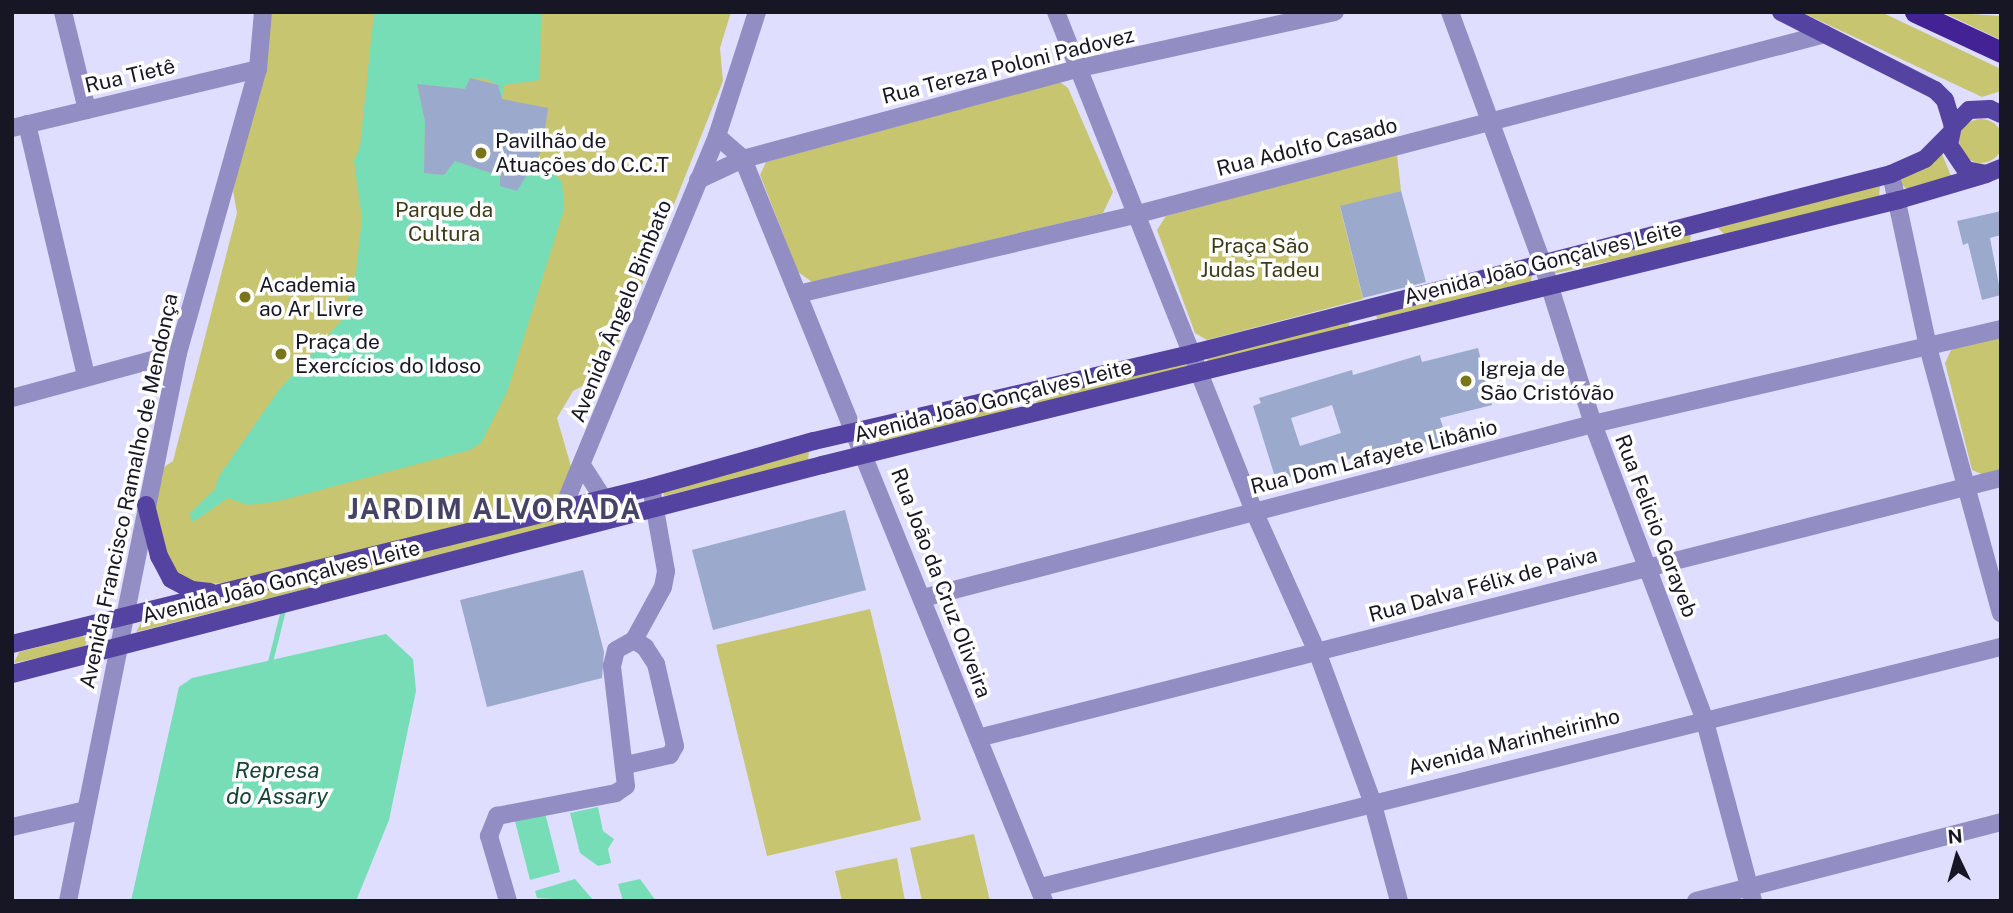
<!DOCTYPE html>
<meta charset="utf-8">
<style>
body{margin:0}
#map{position:relative;width:2013px;height:913px;overflow:hidden;background:#dfdefe;font-family:"Public Sans",sans-serif}
div>[style]{position:absolute}
.green>*{inset:0;background:#c7c570}
.round{border-radius:50%}
.water>*{inset:0;background:#76ddb7}
.stream>*{height:4.5px;margin:-2.25px;padding:0 2.25px;transform-origin:2.25px;border-radius:2.25px;background:#76ddb7}
.building>*{inset:0;background:#9ba9cd}
.minor>*{height:18px;margin:-9px;padding:0 9px;transform-origin:9px;border-radius:9px;background:#928ec3}
.major>*{height:18px;margin:-9px;padding:0 9px;transform-origin:9px;border-radius:9px;background:#5543a2}
.highway>*{height:21px;margin:-10.5px;padding:0 10.5px;transform-origin:10.5px;border-radius:10.5px;background:#422294}
.dots>*{width:19px;height:19px;translate:-50% -50%;box-sizing:border-box;border:4px solid #fff;border-radius:50%}
span{translate:-50% -50%;white-space:nowrap;text-align:center;line-height:1.15;-webkit-text-stroke:7px #fff;paint-order:stroke}
.street-label{font-size:21px;color:#171624}
.poi-label{font-size:21px;color:#171624}
.left{translate:0 -50%;text-align:left}
.park-label{font-size:21px;color:#3d3c16}
.water-label{font-size:23px;color:#174434;font-style:italic}
.district-label{font-size:28px;color:#464364;font-weight:700;letter-spacing:2px}
.frame{position:absolute;inset:0;border:14px solid #171624;pointer-events:none}
.north{position:absolute;left:1922px;top:822px;width:70px;height:70px;-webkit-text-stroke:5px #fff;paint-order:stroke;rotate:355deg;font-size:19px;font-weight:700;line-height:28px;text-align:center;color:#171624}
.north::after{content:'';display:block;margin:auto;width:24px;height:32px;background:#171624;clip-path:polygon(50% 0,100% 100%,50% 72%,0 100%)}
</style>
<div id="map">
<div class="green">
<div style="clip-path:polygon(269px 12px,731px 12px,720px 48px,723px 81px,613px 358px,592px 381px,573px 391px,557px 418px,572px 470px,565px 490px,553px 503px,227px 583px,202px 584px,180px 577px,168px 566px,154px 531px,157px 472px,173px 461px,237px 213px,233px 191px)"></div>
<div style="clip-path:polygon(1801px 12px,1881px 12px,2001px 69px,2001px 91px,1982px 97px)"></div>
<div style="clip-path:polygon(1942px 12px,2001px 16px,2001px 40px)"></div>
<div style="clip-path:polygon(1060px 82px,1068px 88px,1113px 192px,1103px 213px,812px 282px,798px 272px,760px 175px,766px 162px)"></div>
<div class="round" style="left:1959px;top:119px;width:44px;height:44px"></div>
<div style="clip-path:polygon(1397px 154px,1401px 191px,1340px 207px,1363px 299px,1207px 340px,1195px 333px,1157px 230px,1166px 216px)"></div>
<div style="clip-path:polygon(1942px 154px,1951px 176px,1907px 189px,1901px 184px,1902px 179px)"></div>
<div style="clip-path:polygon(1880px 185px,1879px 197px,1725px 235px,1718px 228px,1722px 223px)"></div>
<div style="clip-path:polygon(1691px 232px,1690px 244px,1552px 274px,1554px 266px)"></div>
<div style="clip-path:polygon(1532px 274px,1531px 282px,1377px 319px,1376px 313px)"></div>
<div style="clip-path:polygon(1350px 319px,1349px 327px,1208px 364px,1207px 357px)"></div>
<div style="clip-path:polygon(2001px 337px,2001px 472px,1986px 476px,1972px 470px,1945px 363px,1952px 348px)"></div>
<div style="clip-path:polygon(1185px 362px,1187px 368px,1037px 405px,1036px 400px)"></div>
<div style="clip-path:polygon(1010px 403px,1014px 411px,866px 444px,864px 436px)"></div>
<div style="clip-path:polygon(809px 451px,808px 461px,664px 496px,662px 489px)"></div>
<div style="clip-path:polygon(636px 497px,637px 505px,136px 632px,142px 621px)"></div>
<div style="clip-path:polygon(870px 609px,921px 820px,767px 856px,716px 645px)"></div>
<div style="clip-path:polygon(82px 636px,87px 638px,85px 648px,14px 663px,19px 652px)"></div>
<div style="clip-path:polygon(974px 834px,990px 901px,922px 901px,910px 848px)"></div>
<div style="clip-path:polygon(897px 858px,905px 901px,842px 901px,835px 871px)"></div>
</div>
<div class="water">
<div style="clip-path:polygon(374px 12px,541px 12px,540px 80px,504px 85px,502px 99px,498px 85px,486px 79px,470px 78px,465px 89px,417px 85px,425px 121px,424px 173px,444px 175px,455px 161px,521px 183px,539px 159px,562px 182px,564px 209px,507px 392px,481px 443px,470px 450px,279px 501px,248px 505px,228px 498px,193px 522px,189px 514px,215px 489px,219px 476px,279px 390px,342px 320px,356px 272px,362px 219px,354px 161px,360px 147px)"></div>
<div style="clip-path:polygon(386px 634px,413px 659px,416px 691px,389px 820px,356px 901px,131px 901px,179px 687px,192px 678px)"></div>
<div style="clip-path:polygon(598px 807px,603px 831px,614px 839px,608px 849px,611px 863px,598px 866px,580px 853px,570px 813px)"></div>
<div style="clip-path:polygon(545px 813px,560px 872px,530px 880px,515px 821px)"></div>
<div style="clip-path:polygon(575px 879px,594px 901px,537px 898px,535px 891px)"></div>
<div style="clip-path:polygon(640px 879px,656px 901px,623px 901px,618px 884px)"></div>
</div>
<div class="stream">
<div style="left:270px;top:662px;width:54px;rotate:-76deg"></div>
</div>
<div class="building">
<div style="clip-path:polygon(470px 78px,498px 85px,502px 99px,548px 108px,542px 150px,517px 191px,500px 186px,500px 176px,455px 161px,444px 175px,424px 173px,425px 121px,417px 84px,465px 89px)"></div>
<div style="clip-path:polygon(1401px 191px,1426px 282px,1363px 298px,1340px 206px)"></div>
<div style="clip-path:polygon(2001px 211px,2001px 235px,1990px 238px,2001px 295px,1982px 300px,1968px 243px,1963px 245px,1957px 221px)"></div>
<div style="clip-path:polygon(evenodd,1478px 348px,1492px 405px,1440px 418px,1447px 440px,1398px 455px,1395px 445px,1284px 479px,1283px 475px,1275px 477px,1253px 406px,1261px 403px,1259px 398px,1352px 370px,1353px 375px,1420px 355px,1422px 362px,1478px 348px,1332px 405px,1341px 433px,1300px 446px,1291px 418px,1332px 405px)"></div>
<div style="clip-path:polygon(845px 510px,866px 590px,713px 630px,692px 550px)"></div>
<div style="clip-path:polygon(583px 570px,604px 652px,602px 678px,487px 707px,460px 600px)"></div>
</div>
<div class="minor">
<div style="left:63px;top:12px;width:101px;rotate:76.2deg"></div>
<div style="left:1056px;top:12px;width:537px;rotate:68.36deg"></div>
<div style="left:1254px;top:511px;width:157px;rotate:65.9deg"></div>
<div style="left:1318px;top:654px;width:157px;rotate:69.8deg"></div>
<div style="left:1372px;top:801px;width:104px;rotate:74.9deg"></div>
<div style="left:1450px;top:12px;width:266px;rotate:69.8deg"></div>
<div style="left:1542px;top:262px;width:170px;rotate:72.5deg"></div>
<div style="left:1593px;top:424px;width:314px;rotate:69.3deg"></div>
<div style="left:1704px;top:718px;width:189px;rotate:75deg"></div>
<div style="left:27px;top:124px;width:259px;rotate:76.8deg"></div>
<div style="left:12px;top:128px;width:253px;rotate:-13.5deg"></div>
<div style="left:717px;top:136px;width:35px;rotate:41deg"></div>
<div style="left:743px;top:159px;width:801px;rotate:67.92deg"></div>
<div style="left:1891px;top:174px;width:177px;rotate:77.9deg"></div>
<div style="left:1928px;top:347px;width:276px;rotate:74.7deg"></div>
<div style="left:698px;top:180px;width:50px;rotate:-25deg"></div>
<div style="left:743px;top:159px;width:349px;rotate:-15.1deg"></div>
<div style="left:1080px;top:68px;width:261px;rotate:-12.4deg"></div>
<div style="left:798px;top:294px;width:349px;rotate:-13.2deg"></div>
<div style="left:1138px;top:214px;width:710px;rotate:-14.68deg"></div>
<div style="left:12px;top:398px;width:172px;rotate:-15.2deg"></div>
<div style="left:583px;top:467px;width:37px;rotate:57deg"></div>
<div style="left:563px;top:508px;width:403px;rotate:-67.5deg"></div>
<div style="left:717px;top:136px;width:130px;rotate:-72.1deg"></div>
<div style="left:923px;top:598px;width:692px;rotate:-14.56deg"></div>
<div style="left:1593px;top:424px;width:419px;rotate:-13.1deg"></div>
<div style="left:978px;top:738px;width:1056px;rotate:-14.26deg"></div>
<div style="left:626px;top:765px;width:45px;rotate:-12.8deg"></div>
<div style="left:670px;top:755px;width:10px;rotate:-61deg"></div>
<div style="left:675px;top:746px;width:84px;rotate:-103deg"></div>
<div style="left:656px;top:664px;width:20px;rotate:-123deg"></div>
<div style="left:645px;top:647px;width:13px;rotate:-148deg"></div>
<div style="left:12px;top:827px;width:76px;rotate:-12.9deg"></div>
<div style="left:1041px;top:887px;width:990px;rotate:-14.04deg"></div>
<div style="left:68px;top:901px;width:559px;rotate:-78.65deg"></div>
<div style="left:178px;top:353px;width:295px;rotate:-74.3deg"></div>
<div style="left:258px;top:69px;width:57px;rotate:-85deg"></div>
<div style="left:508px;top:901px;width:68px;rotate:-106.3deg"></div>
<div style="left:489px;top:836px;width:22px;rotate:-68deg"></div>
<div style="left:497px;top:816px;width:121px;rotate:-10.9deg"></div>
<div style="left:616px;top:793px;width:12px;rotate:-35deg"></div>
<div style="left:626px;top:786px;width:121px;rotate:-96.7deg"></div>
<div style="left:612px;top:666px;width:16px;rotate:-76deg"></div>
<div style="left:616px;top:650px;width:21px;rotate:-29deg"></div>
<div style="left:634px;top:640px;width:60px;rotate:-61.3deg"></div>
<div style="left:663px;top:587px;width:16px;rotate:-79deg"></div>
<div style="left:666px;top:571px;width:85px;rotate:-100.1deg"></div>
<div style="left:1696px;top:901px;width:315px;rotate:-14.5deg"></div>
</div>
<div class="major">
<div style="left:1781px;top:12px;width:173px;rotate:26.9deg"></div>
<div style="left:1935px;top:90px;width:14px;rotate:45deg"></div>
<div style="left:1945px;top:100px;width:27px;rotate:73deg"></div>
<div style="left:2001px;top:114px;width:12px;rotate:-156deg"></div>
<div style="left:1990px;top:109px;width:21px;rotate:177deg"></div>
<div style="left:1969px;top:110px;width:23px;rotate:135deg"></div>
<div style="left:1953px;top:126px;width:19px;rotate:102deg"></div>
<div style="left:1949px;top:145px;width:30px;rotate:56deg"></div>
<div style="left:1966px;top:170px;width:20px;rotate:11deg"></div>
<div style="left:1986px;top:174px;width:16px;rotate:-22deg"></div>
<div style="left:146px;top:505px;width:53px;rotate:75.7deg"></div>
<div style="left:159px;top:556px;width:26px;rotate:62deg"></div>
<div style="left:171px;top:579px;width:24px;rotate:28deg"></div>
<div style="left:192px;top:590px;width:18px;rotate:6deg"></div>
<div style="left:12px;top:644px;width:658px;rotate:-13.8deg"></div>
<div style="left:651px;top:487px;width:169px;rotate:-15.8deg"></div>
<div style="left:814px;top:441px;width:390px;rotate:-13deg"></div>
<div style="left:1194px;top:353px;width:720px;rotate:-14.4deg"></div>
<div style="left:1891px;top:174px;width:37px;rotate:-24deg"></div>
<div style="left:1925px;top:159px;width:34px;rotate:-45deg"></div>
<div style="left:12px;top:674px;width:837px;rotate:-14.47deg"></div>
<div style="left:822px;top:465px;width:1109px;rotate:-13.82deg"></div>
<div style="left:1899px;top:200px;width:91px;rotate:-16.6deg"></div>
</div>
<div class="highway">
<div style="left:1915px;top:12px;width:95px;rotate:24.9deg"></div>
</div>
<div class="dots">
<div style="left:481px;top:153px;background:#78751a"></div>
<div style="left:245px;top:297px;background:#78751a"></div>
<div style="left:281px;top:354px;background:#78751a"></div>
<div style="left:1466px;top:381px;background:#78751a"></div>
</div>
<div class="street-label">
<span style="left:1008px;top:66px;rotate:-14deg">Rua Tereza Poloni Padovez</span>
<span style="left:130px;top:76px;rotate:-13deg">Rua Tietê</span>
<span style="left:1307px;top:147px;rotate:-14deg">Rua Adolfo Casado</span>
<span style="left:1543px;top:263px;rotate:-14deg">Avenida João Gonçalves Leite</span>
<span style="left:621px;top:311px;rotate:-68deg">Avenida Ângelo Bimbato</span>
<span style="left:993px;top:401px;rotate:-14deg">Avenida João Gonçalves Leite</span>
<span style="left:1374px;top:457px;rotate:-14deg">Rua Dom Lafayete Libânio</span>
<span style="left:129px;top:491px;rotate:-78deg">Avenida Francisco Ramalho de Mendonça</span>
<span style="left:1656px;top:526px;rotate:69deg">Rua Felicio Gorayeb</span>
<span style="left:281px;top:582px;rotate:-14deg">Avenida João Gonçalves Leite</span>
<span style="left:941px;top:583px;rotate:69deg">Rua João da Cruz Oliveira</span>
<span style="left:1483px;top:585px;rotate:-15deg">Rua Dalva Félix de Paiva</span>
<span style="left:1514px;top:742px;rotate:-14deg">Avenida Marinheirinho</span>
</div>
<div class="poi-label">
<span class="left" style="left:495px;top:153px">Pavilhão de<br>Atuações do C.C.T</span>
<span class="left" style="left:259px;top:297px">Academia<br>ao Ar Livre</span>
<span class="left" style="left:295px;top:354px">Praça de<br>Exercícios do Idoso</span>
<span class="left" style="left:1480px;top:381px">Igreja de<br>São Cristóvão</span>
</div>
<div class="park-label">
<span style="left:444px;top:222px">Parque da<br>Cultura</span>
<span style="left:1260px;top:258px">Praça São<br>Judas Tadeu</span>
</div>
<div class="water-label">
<span style="left:277px;top:783px">Represa<br>do Assary</span>
</div>
<div class="district-label">
<span style="left:495px;top:509px">JARDIM ALVORADA</span>
</div>
<div class="frame"></div>
<div class="north">N</div>
</div>
